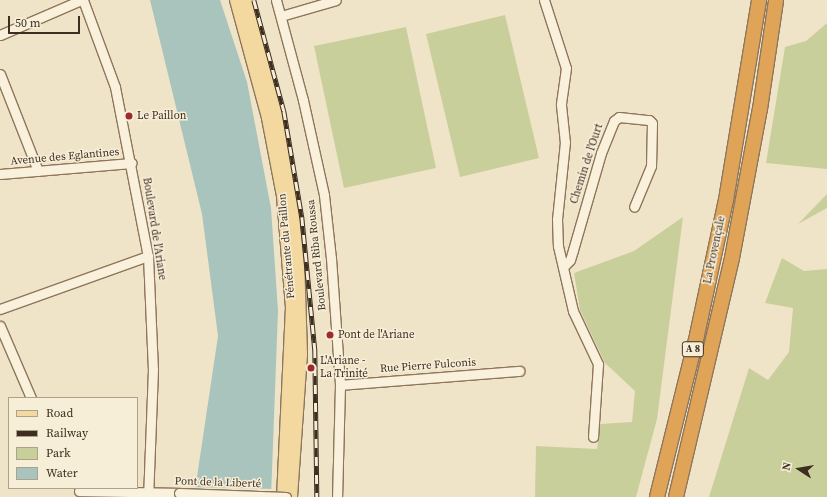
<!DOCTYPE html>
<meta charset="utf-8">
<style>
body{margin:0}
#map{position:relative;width:827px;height:497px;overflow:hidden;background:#f0e4c8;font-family:"Source Serif 4",serif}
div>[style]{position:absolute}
.green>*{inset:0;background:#c9cf9b}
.water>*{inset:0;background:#a9c4bc}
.pier>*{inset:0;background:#f0e4c8}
.roads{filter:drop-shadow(1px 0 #8d765c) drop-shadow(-1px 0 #8d765c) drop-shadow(0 1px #8d765c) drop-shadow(0 -1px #8d765c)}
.minor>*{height:9px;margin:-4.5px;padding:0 4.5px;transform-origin:4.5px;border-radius:4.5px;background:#faf1dc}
.major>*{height:12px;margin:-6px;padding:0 6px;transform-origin:6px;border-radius:6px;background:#f3d9a0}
.highway>*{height:14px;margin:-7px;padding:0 7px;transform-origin:7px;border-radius:7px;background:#e0a458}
.rail>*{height:4.5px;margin-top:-2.25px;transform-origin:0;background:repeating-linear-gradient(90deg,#f7eed8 0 9px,#3d2e20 0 18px);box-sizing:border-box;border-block:1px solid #3d2e20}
.bridges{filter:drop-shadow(1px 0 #8d765c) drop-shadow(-1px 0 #8d765c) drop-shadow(0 1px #8d765c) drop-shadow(0 -1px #8d765c)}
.minor-bridge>*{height:9px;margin:-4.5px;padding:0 4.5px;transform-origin:4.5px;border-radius:4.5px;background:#faf1dc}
.dots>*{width:11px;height:11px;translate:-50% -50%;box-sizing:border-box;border:2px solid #f7eed8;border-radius:50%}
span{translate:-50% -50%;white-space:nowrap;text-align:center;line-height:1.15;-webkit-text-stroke:3px #f7eed8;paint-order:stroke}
.shield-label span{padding:1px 3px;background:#f7eed8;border:1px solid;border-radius:3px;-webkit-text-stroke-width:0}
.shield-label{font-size:10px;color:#3d2e20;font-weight:700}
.poi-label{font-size:11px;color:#3d2e20}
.left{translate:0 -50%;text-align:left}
.street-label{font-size:11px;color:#3d2e20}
.legend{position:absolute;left:8px;top:397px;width:130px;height:92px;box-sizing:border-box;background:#f7eed8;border:1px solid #ada18e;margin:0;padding:5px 7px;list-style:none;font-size:12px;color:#3d2e20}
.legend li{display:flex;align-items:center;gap:8px;height:20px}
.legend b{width:20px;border:1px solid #ada18e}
.north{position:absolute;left:779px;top:449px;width:40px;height:40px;-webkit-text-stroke:3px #f7eed8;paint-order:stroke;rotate:282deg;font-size:11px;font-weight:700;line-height:16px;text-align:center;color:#3d2e20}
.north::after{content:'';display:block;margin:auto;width:14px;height:18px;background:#3d2e20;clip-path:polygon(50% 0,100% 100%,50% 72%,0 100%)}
.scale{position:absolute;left:8px;top:16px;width:72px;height:18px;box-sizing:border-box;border:2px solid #3d2e20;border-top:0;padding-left:5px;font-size:12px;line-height:14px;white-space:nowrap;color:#3d2e20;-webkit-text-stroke:3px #f7eed8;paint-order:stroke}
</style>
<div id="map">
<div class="green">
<div style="clip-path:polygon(505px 15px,539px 158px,460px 177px,426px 34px)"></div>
<div style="clip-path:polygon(827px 23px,827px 169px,766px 163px,785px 47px,806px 41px)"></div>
<div style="clip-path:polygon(406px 27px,436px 168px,344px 188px,314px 46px)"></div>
<div style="clip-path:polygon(827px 194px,827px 208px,798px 224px)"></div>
<div style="clip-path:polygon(683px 217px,657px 419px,636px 497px,535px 497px,536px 446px,597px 449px,600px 424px,632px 422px,635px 391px,605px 363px,580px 310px,574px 273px,634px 251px)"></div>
<div style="clip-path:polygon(782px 258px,804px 271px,827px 269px,827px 497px,709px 497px,749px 368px,768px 380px,789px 352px,793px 308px,765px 303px)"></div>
</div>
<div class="water">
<div style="clip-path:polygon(150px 0,220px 0,247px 82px,271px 208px,278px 311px,271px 497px,194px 497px,218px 336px,202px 214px)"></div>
</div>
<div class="pier">
<div style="clip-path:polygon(192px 487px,273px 489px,273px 497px,192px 497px)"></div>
</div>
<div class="roads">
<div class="minor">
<div style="left:83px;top:0;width:93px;rotate:69.8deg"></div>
<div style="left:115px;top:87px;width:172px;rotate:79deg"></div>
<div style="left:148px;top:256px;width:113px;rotate:87.5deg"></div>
<div style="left:153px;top:369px;width:128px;rotate:92.2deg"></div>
<div style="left:276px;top:0;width:104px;rotate:74.9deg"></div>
<div style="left:303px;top:100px;width:97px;rotate:77.5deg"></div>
<div style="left:324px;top:195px;width:63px;rotate:83.7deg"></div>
<div style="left:331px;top:258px;width:127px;rotate:85.9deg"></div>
<div style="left:340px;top:385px;width:112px;rotate:91.5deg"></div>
<div style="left:544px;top:0;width:71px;rotate:72.1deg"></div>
<div style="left:566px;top:68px;width:37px;rotate:98deg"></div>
<div style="left:561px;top:105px;width:37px;rotate:84deg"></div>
<div style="left:565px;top:142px;width:77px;rotate:95.9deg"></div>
<div style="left:557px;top:219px;width:27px;rotate:88deg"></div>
<div style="left:558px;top:246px;width:67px;rotate:77deg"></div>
<div style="left:573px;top:311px;width:59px;rotate:64.7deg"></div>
<div style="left:598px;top:364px;width:73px;rotate:93.9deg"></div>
<div style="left:281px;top:16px;width:57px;rotate:-16.2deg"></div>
<div style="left:0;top:35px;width:88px;rotate:-23.4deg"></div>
<div style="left:0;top:74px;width:104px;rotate:68.6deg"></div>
<div style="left:0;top:174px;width:132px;rotate:-4.8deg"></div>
<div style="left:564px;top:266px;width:8px;rotate:-45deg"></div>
<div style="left:570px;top:260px;width:10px;rotate:-73deg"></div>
<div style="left:573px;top:250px;width:101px;rotate:-73.9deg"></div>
<div style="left:601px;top:153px;width:35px;rotate:-68deg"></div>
<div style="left:614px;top:121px;width:6px;rotate:-39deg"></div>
<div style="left:619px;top:117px;width:30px;rotate:6deg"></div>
<div style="left:649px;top:120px;width:4px;rotate:45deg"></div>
<div style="left:652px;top:123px;width:43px;rotate:91.3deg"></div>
<div style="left:651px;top:166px;width:44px;rotate:112.5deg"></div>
<div style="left:0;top:309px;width:157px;rotate:-19.7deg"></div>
<div style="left:0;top:326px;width:78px;rotate:66.7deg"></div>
<div style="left:340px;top:385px;width:180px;rotate:-4.5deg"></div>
<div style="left:79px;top:491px;width:100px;rotate:1.1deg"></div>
</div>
<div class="major">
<div style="left:236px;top:0;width:122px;rotate:74.8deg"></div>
<div style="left:268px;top:118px;width:79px;rotate:79.1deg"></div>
<div style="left:283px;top:196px;width:111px;rotate:85.4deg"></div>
<div style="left:292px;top:307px;width:190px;rotate:92.7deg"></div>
<div style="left:247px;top:0;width:119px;rotate:75.4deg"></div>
<div style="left:277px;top:115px;width:80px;rotate:80deg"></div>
<div style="left:291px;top:194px;width:65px;rotate:83.9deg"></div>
<div style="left:298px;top:259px;width:95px;rotate:88.2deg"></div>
<div style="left:301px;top:354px;width:143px;rotate:94deg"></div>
</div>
<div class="highway">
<div style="left:657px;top:497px;width:167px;rotate:-76.1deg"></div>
<div style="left:697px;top:335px;width:138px;rotate:-77.9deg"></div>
<div style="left:726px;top:200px;width:203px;rotate:-80.6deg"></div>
<div style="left:676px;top:497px;width:245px;rotate:-76.8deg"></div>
<div style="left:732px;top:258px;width:152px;rotate:-79.4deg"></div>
<div style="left:760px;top:109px;width:110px;rotate:-81.6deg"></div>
</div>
</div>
<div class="rail">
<div style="left:254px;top:0;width:115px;rotate:74.9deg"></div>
<div style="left:284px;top:111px;width:108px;rotate:80.4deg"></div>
<div style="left:302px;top:217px;width:133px;rotate:84.4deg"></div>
<div style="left:315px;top:349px;width:148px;rotate:89.2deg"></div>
</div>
<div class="bridges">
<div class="minor-bridge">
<div style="left:179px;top:493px;width:107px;rotate:2.1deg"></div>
</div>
</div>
<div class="dots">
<div style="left:129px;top:116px;background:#9e2a2b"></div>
<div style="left:330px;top:335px;background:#9e2a2b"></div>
<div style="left:311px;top:368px;background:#9e2a2b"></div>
</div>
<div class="shield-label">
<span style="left:693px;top:349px">A 8</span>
</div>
<div class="poi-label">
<span class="left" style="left:137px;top:116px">Le Paillon</span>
<span class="left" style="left:338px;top:335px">Pont de l'Ariane</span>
<span class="left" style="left:320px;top:368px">L'Ariane -<br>La Trinité</span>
</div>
<div class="street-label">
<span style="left:65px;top:157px;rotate:-5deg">Avenue des Eglantines</span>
<span style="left:587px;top:164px;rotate:-72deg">Chemin de l'Ourt</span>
<span style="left:154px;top:229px;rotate:81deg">Boulevard de l'Ariane</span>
<span style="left:287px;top:246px;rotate:-95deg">Pénétrante du Paillon</span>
<span style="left:715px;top:250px;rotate:-78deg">La Provençale</span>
<span style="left:317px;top:255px;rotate:-96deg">Boulevard Riba Roussa</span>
<span style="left:428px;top:366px;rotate:-4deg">Rue Pierre Fulconis</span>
<span style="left:218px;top:483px;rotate:2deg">Pont de la Liberté</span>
</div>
<ul class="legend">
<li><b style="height:5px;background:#f3d9a0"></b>Road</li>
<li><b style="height:5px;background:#3d2e20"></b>Railway</li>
<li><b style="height:11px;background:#c9cf9b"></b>Park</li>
<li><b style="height:11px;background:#a9c4bc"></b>Water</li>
</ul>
<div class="north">N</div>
<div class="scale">50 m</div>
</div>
